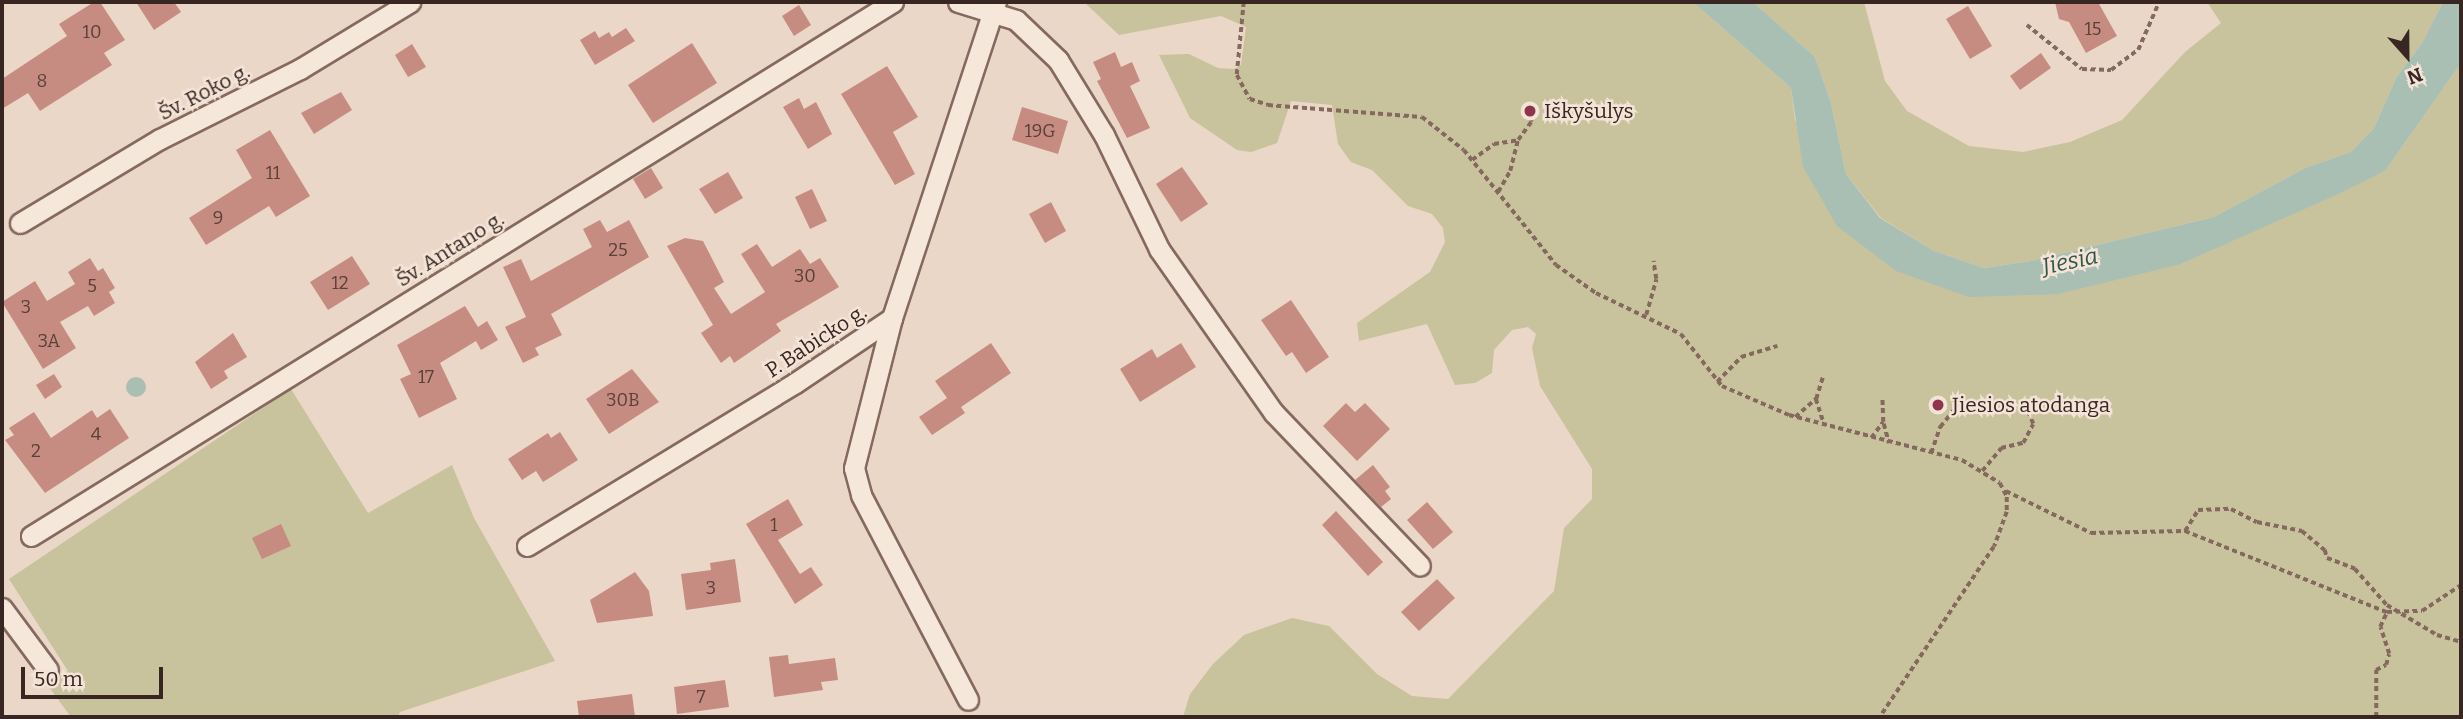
<!DOCTYPE html>
<meta charset="utf-8">
<style>
body{margin:0}
#map{position:relative;width:2463px;height:719px;overflow:hidden;background:#ebd7c8;font-family:Bitter,serif}
div>[style]{position:absolute}
.green>*{inset:0;background:#c8c29d}
.water>*{inset:0;background:#a9bfb3}
.round{border-radius:50%}
.building>*{inset:0;background:#c68c81}
.path>*{height:3.5px;margin-top:-1.75px;transform-origin:0;background:repeating-linear-gradient(90deg,#85695f 0 5px,transparent 0 8.5px)}
.roads{filter:drop-shadow(2px 0 #85695f) drop-shadow(-2px 0 #85695f) drop-shadow(0 2px #85695f) drop-shadow(0 -2px #85695f)}
.minor>*{height:19px;margin:-9.5px;padding:0 9.5px;transform-origin:9.5px;border-radius:9.5px;background:#f6e7db}
.dots>*{width:19px;height:19px;translate:-50% -50%;box-sizing:border-box;border:4px solid #f3e4d7;border-radius:50%}
span{translate:-50% -50%;white-space:nowrap;text-align:center;line-height:1.15;-webkit-text-stroke:5px #f3e4d7;paint-order:stroke}
.number-label{font-size:18px;color:#5b4039}
.number-label span{-webkit-text-stroke-width:0}
.street-label{font-size:21px;color:#372621}
.poi-label{font-size:21px;color:#372621}
.left{translate:0 -50%;text-align:left}
.water-label{font-size:23px;color:#32554a;font-style:italic}
.frame{position:absolute;inset:0;border:4px solid #372621;pointer-events:none}
.north{position:absolute;left:2372px;top:21px;width:70px;height:70px;-webkit-text-stroke:5px #f3e4d7;paint-order:stroke;rotate:159deg;font-size:19px;font-weight:700;line-height:28px;text-align:center;color:#372621}
.north::after{content:'';display:block;margin:auto;width:24px;height:32px;background:#372621;clip-path:polygon(50% 0,100% 100%,50% 72%,0 100%)}
.scale{position:absolute;left:21px;top:667px;width:142px;height:32px;box-sizing:border-box;border:4px solid #372621;border-top:0;padding-left:9px;font-size:21px;line-height:24px;white-space:nowrap;color:#372621;-webkit-text-stroke:5px #f3e4d7;paint-order:stroke}
</style>
<div id="map">
<div class="green">
<div style="clip-path:polygon(1084px 2px,1693px 2px,1791px 88px,1795px 120px,1896px 271px,2181px 264px,2385px 171px,2461px 63px,2461px 717px,1183px 717px,1190px 694px,1213px 664px,1244px 635px,1292px 618px,1329px 626px,1377px 674px,1412px 696px,1448px 699px,1554px 591px,1564px 528px,1592px 499px,1592px 469px,1540px 386px,1532px 348px,1536px 334px,1528px 327px,1512px 330px,1494px 350px,1492px 373px,1475px 383px,1455px 385px,1427px 324px,1359px 341px,1357px 323px,1430px 272px,1445px 242px,1443px 228px,1432px 214px,1408px 206px,1372px 170px,1351px 162px,1338px 144px,1332px 105px,1291px 101px,1277px 143px,1251px 152px,1237px 150px,1190px 118px,1159px 55px,1189px 54px,1218px 68px,1234px 69px,1241px 65px,1246px 27px,1221px 16px,1119px 35px)"></div>
<div style="clip-path:polygon(1753px 2px,1864px 2px,1885px 81px,1907px 111px,1969px 146px,2023px 152px,2070px 142px,2122px 120px,2185px 52px,2221px 23px,2207px 2px,2443px 2px,2422px 43px,2396px 78px,2374px 128px,2351px 152px,2305px 168px,2214px 217px,2031px 261px,1984px 268px,1934px 251px,1881px 218px,1846px 174px,1831px 103px,1815px 57px)"></div>
<div style="clip-path:polygon(291px 389px,368px 513px,452px 465px,474px 518px,555px 661px,400px 712px,398px 717px,71px 717px,46px 683px,68px 671px,9px 579px)"></div>
</div>
<div class="water">
<div style="clip-path:polygon(1693px 2px,1753px 2px,1815px 57px,1831px 103px,1846px 174px,1880px 218px,1934px 251px,1984px 268px,2031px 261px,2214px 217px,2305px 168px,2351px 152px,2374px 128px,2396px 78px,2422px 43px,2443px 2px,2461px 2px,2461px 63px,2385px 171px,2338px 194px,2181px 264px,2058px 294px,1969px 297px,1896px 271px,1837px 226px,1803px 167px,1791px 88px)"></div>
<div class="round" style="left:126px;top:377px;width:20px;height:20px"></div>
</div>
<div class="building">
<div style="clip-path:polygon(94px 2px,100px 2px,125px 40px,104px 53px,112px 65px,40px 111px,28px 93px,2px 109px,2px 79px,67px 36px,59px 24px)"></div>
<div style="clip-path:polygon(136px 2px,174px 2px,181px 12px,154px 30px)"></div>
<div style="clip-path:polygon(2055px 2px,2098px 2px,2117px 36px,2086px 53px,2069px 22px,2059px 19px)"></div>
<div style="clip-path:polygon(799px 5px,811px 25px,794px 36px,782px 16px)"></div>
<div style="clip-path:polygon(1968px 6px,1992px 46px,1970px 59px,1946px 19px)"></div>
<div style="clip-path:polygon(626px 28px,635px 41px,595px 65px,580px 40px,595px 31px,599px 38px,609px 32px,612px 37px)"></div>
<div style="clip-path:polygon(692px 43px,717px 83px,653px 123px,628px 85px)"></div>
<div style="clip-path:polygon(412px 44px,426px 67px,408px 77px,395px 55px)"></div>
<div style="clip-path:polygon(1115px 52px,1121px 67px,1132px 62px,1140px 81px,1130px 86px,1150px 128px,1127px 138px,1097px 81px,1101px 79px,1093px 62px)"></div>
<div style="clip-path:polygon(2041px 53px,2051px 68px,2020px 90px,2010px 76px)"></div>
<div style="clip-path:polygon(887px 66px,918px 117px,893px 132px,915px 174px,895px 185px,841px 94px)"></div>
<div style="clip-path:polygon(341px 92px,352px 110px,314px 134px,301px 113px)"></div>
<div style="clip-path:polygon(799px 98px,804px 109px,816px 102px,832px 134px,808px 149px,783px 107px)"></div>
<div style="clip-path:polygon(1022px 107px,1068px 121px,1058px 154px,1012px 140px)"></div>
<div style="clip-path:polygon(270px 130px,310px 196px,276px 217px,269px 206px,206px 245px,189px 218px,252px 178px,236px 150px)"></div>
<div style="clip-path:polygon(1182px 167px,1208px 204px,1181px 222px,1156px 184px)"></div>
<div style="clip-path:polygon(651px 168px,663px 188px,645px 199px,633px 179px)"></div>
<div style="clip-path:polygon(728px 172px,743px 198px,715px 214px,699px 189px)"></div>
<div style="clip-path:polygon(812px 189px,827px 221px,810px 229px,795px 197px)"></div>
<div style="clip-path:polygon(1051px 202px,1066px 231px,1045px 243px,1029px 214px)"></div>
<div style="clip-path:polygon(600px 220px,607px 232px,629px 220px,649px 257px,551px 314px,562px 335px,535px 348px,539px 355px,523px 363px,505px 327px,526px 317px,503px 267px,521px 259px,531px 281px,592px 247px,583px 229px)"></div>
<div style="clip-path:polygon(685px 238px,703px 241px,724px 282px,714px 288px,731px 314px,765px 292px,741px 254px,757px 244px,772px 267px,800px 249px,810px 264px,820px 258px,839px 287px,776px 324px,781px 331px,734px 363px,730px 356px,721px 363px,701px 333px,713px 325px,667px 246px)"></div>
<div style="clip-path:polygon(352px 256px,370px 284px,328px 310px,310px 282px)"></div>
<div style="clip-path:polygon(90px 258px,98px 271px,103px 268px,115px 288px,109px 292px,115px 303px,94px 316px,88px 306px,60px 322px,76px 348px,43px 369px,2px 302px,35px 281px,47px 301px,75px 284px,68px 272px)"></div>
<div style="clip-path:polygon(1291px 300px,1329px 357px,1306px 373px,1292px 352px,1286px 356px,1261px 320px)"></div>
<div style="clip-path:polygon(465px 306px,478px 327px,487px 321px,498px 340px,481px 350px,476px 341px,440px 363px,457px 399px,419px 418px,400px 379px,411px 374px,397px 345px)"></div>
<div style="clip-path:polygon(233px 333px,247px 357px,224px 371px,228px 378px,211px 389px,195px 362px)"></div>
<div style="clip-path:polygon(991px 343px,1011px 373px,961px 407px,965px 413px,932px 435px,919px 417px,947px 398px,935px 381px)"></div>
<div style="clip-path:polygon(1181px 343px,1196px 367px,1140px 402px,1120px 369px,1152px 349px,1157px 358px)"></div>
<div style="clip-path:polygon(632px 369px,659px 402px,609px 434px,586px 399px)"></div>
<div style="clip-path:polygon(54px 374px,62px 387px,45px 399px,36px 385px)"></div>
<div style="clip-path:polygon(1346px 403px,1355px 412px,1365px 403px,1390px 429px,1357px 461px,1323px 426px)"></div>
<div style="clip-path:polygon(110px 409px,129px 438px,45px 493px,5px 440px,14px 435px,9px 428px,34px 412px,51px 438px,92px 410px,97px 418px)"></div>
<div style="clip-path:polygon(560px 432px,578px 460px,543px 482px,536px 471px,522px 480px,508px 459px,548px 433px,551px 438px)"></div>
<div style="clip-path:polygon(1373px 465px,1390px 487px,1385px 491px,1391px 499px,1381px 507px,1355px 480px)"></div>
<div style="clip-path:polygon(788px 499px,803px 525px,778px 540px,800px 574px,811px 567px,823px 585px,795px 604px,746px 524px)"></div>
<div style="clip-path:polygon(1427px 502px,1453px 532px,1433px 549px,1407px 520px)"></div>
<div style="clip-path:polygon(1336px 511px,1383px 562px,1368px 576px,1322px 525px)"></div>
<div style="clip-path:polygon(281px 524px,291px 546px,262px 559px,252px 538px)"></div>
<div style="clip-path:polygon(735px 559px,741px 602px,686px 610px,681px 574px,711px 570px,710px 563px)"></div>
<div style="clip-path:polygon(635px 572px,649px 591px,653px 616px,597px 623px,590px 600px)"></div>
<div style="clip-path:polygon(1437px 579px,1455px 598px,1419px 631px,1401px 612px)"></div>
<div style="clip-path:polygon(788px 655px,789px 664px,835px 658px,838px 680px,821px 682px,823px 690px,774px 697px,769px 657px)"></div>
<div style="clip-path:polygon(725px 680px,729px 707px,677px 714px,674px 687px)"></div>
<div style="clip-path:polygon(632px 694px,635px 717px,579px 717px,577px 701px)"></div>
</div>
<div class="path">
<div style="left:1244px;top:2px;width:73px;rotate:95.5deg"></div>
<div style="left:1237px;top:75px;width:27px;rotate:62deg"></div>
<div style="left:1250px;top:99px;width:19px;rotate:18deg"></div>
<div style="left:1268px;top:105px;width:154px;rotate:4.5deg"></div>
<div style="left:1422px;top:117px;width:53px;rotate:38.2deg"></div>
<div style="left:1464px;top:150px;width:147px;rotate:51.3deg"></div>
<div style="left:1556px;top:265px;width:49px;rotate:35deg"></div>
<div style="left:1596px;top:293px;width:94px;rotate:25.8deg"></div>
<div style="left:1681px;top:334px;width:66px;rotate:51.7deg"></div>
<div style="left:1722px;top:386px;width:73px;rotate:23.4deg"></div>
<div style="left:1789px;top:415px;width:179px;rotate:14.6deg"></div>
<div style="left:1962px;top:460px;width:44px;rotate:31.2deg"></div>
<div style="left:2000px;top:483px;width:16px;rotate:63deg"></div>
<div style="left:2007px;top:497px;width:15px;rotate:90deg"></div>
<div style="left:2007px;top:512px;width:37px;rotate:110deg"></div>
<div style="left:1994px;top:547px;width:205px;rotate:123.8deg"></div>
<div style="left:2027px;top:25px;width:70px;rotate:38.7deg"></div>
<div style="left:2082px;top:69px;width:29px;rotate:2deg"></div>
<div style="left:2111px;top:70px;width:34px;rotate:-37deg"></div>
<div style="left:2138px;top:50px;width:52px;rotate:-66.4deg"></div>
<div style="left:1472px;top:160px;width:27px;rotate:-36deg"></div>
<div style="left:1494px;top:144px;width:24px;rotate:-9deg"></div>
<div style="left:1518px;top:140px;width:22px;rotate:-54deg"></div>
<div style="left:1531px;top:122px;width:11px;rotate:-95deg"></div>
<div style="left:1498px;top:192px;width:24px;rotate:-60deg"></div>
<div style="left:1510px;top:171px;width:32px;rotate:-76deg"></div>
<div style="left:1646px;top:315px;width:37px;rotate:-74deg"></div>
<div style="left:1656px;top:279px;width:18px;rotate:-99deg"></div>
<div style="left:1717px;top:382px;width:35px;rotate:-46deg"></div>
<div style="left:1741px;top:357px;width:38px;rotate:-17deg"></div>
<div style="left:1816px;top:399px;width:25px;rotate:72deg"></div>
<div style="left:1795px;top:417px;width:28px;rotate:-41deg"></div>
<div style="left:1816px;top:399px;width:24px;rotate:-73deg"></div>
<div style="left:1884px;top:424px;width:20px;rotate:75deg"></div>
<div style="left:1871px;top:438px;width:20px;rotate:-53deg"></div>
<div style="left:1883px;top:422px;width:24px;rotate:-92deg"></div>
<div style="left:1931px;top:453px;width:28px;rotate:-71deg"></div>
<div style="left:1940px;top:427px;width:28px;rotate:-51deg"></div>
<div style="left:1982px;top:471px;width:30px;rotate:-50deg"></div>
<div style="left:2001px;top:448px;width:23px;rotate:-13deg"></div>
<div style="left:2023px;top:443px;width:21px;rotate:-62deg"></div>
<div style="left:2033px;top:424px;width:25px;rotate:-113deg"></div>
<div style="left:2006px;top:491px;width:95px;rotate:26.3deg"></div>
<div style="left:2091px;top:533px;width:94px;rotate:-1.2deg"></div>
<div style="left:2185px;top:531px;width:218px;rotate:21.9deg"></div>
<div style="left:2387px;top:612px;width:35px;rotate:-2deg"></div>
<div style="left:2422px;top:611px;width:47px;rotate:-33.7deg"></div>
<div style="left:2185px;top:531px;width:25px;rotate:-58deg"></div>
<div style="left:2198px;top:510px;width:33px;rotate:-2deg"></div>
<div style="left:2231px;top:509px;width:29px;rotate:27deg"></div>
<div style="left:2257px;top:522px;width:46px;rotate:11.3deg"></div>
<div style="left:2302px;top:531px;width:30px;rotate:40deg"></div>
<div style="left:2325px;top:550px;width:8px;rotate:76deg"></div>
<div style="left:2327px;top:558px;width:30px;rotate:21deg"></div>
<div style="left:2355px;top:569px;width:48px;rotate:48.4deg"></div>
<div style="left:2387px;top:605px;width:58px;rotate:31deg"></div>
<div style="left:2437px;top:635px;width:25px;rotate:16deg"></div>
<div style="left:2376px;top:717px;width:47px;rotate:-90deg"></div>
<div style="left:2376px;top:670px;width:11px;rotate:-27deg"></div>
<div style="left:2386px;top:665px;width:11px;rotate:-75deg"></div>
<div style="left:2389px;top:654px;width:28px;rotate:-108deg"></div>
<div style="left:2380px;top:627px;width:17px;rotate:-65deg"></div>
</div>
<div class="roads">
<div class="minor">
<div style="left:958px;top:2px;width:61px;rotate:17.2deg"></div>
<div style="left:1016px;top:20px;width:58px;rotate:43.6deg"></div>
<div style="left:1058px;top:60px;width:88px;rotate:58.5deg"></div>
<div style="left:1104px;top:135px;width:127px;rotate:64.2deg"></div>
<div style="left:1159px;top:249px;width:200px;rotate:55deg"></div>
<div style="left:1274px;top:413px;width:211px;rotate:46.3deg"></div>
<div style="left:20px;top:223px;width:163px;rotate:-31deg"></div>
<div style="left:160px;top:139px;width:157px;rotate:-26.6deg"></div>
<div style="left:300px;top:69px;width:129px;rotate:-31.3deg"></div>
<div style="left:892px;top:318px;width:155px;rotate:104.2deg"></div>
<div style="left:854px;top:468px;width:28px;rotate:75deg"></div>
<div style="left:861px;top:495px;width:231px;rotate:62.4deg"></div>
<div style="left:31px;top:536px;width:1014px;rotate:-31.78deg"></div>
<div style="left:527px;top:546px;width:314px;rotate:-31.3deg"></div>
<div style="left:795px;top:383px;width:117px;rotate:-33.8deg"></div>
<div style="left:892px;top:318px;width:333px;rotate:-71.8deg"></div>
<div style="left:2px;top:608px;width:77px;rotate:53.4deg"></div>
</div>
</div>
<div class="dots">
<div style="left:1530px;top:111px;background:#8f344d"></div>
<div style="left:1938px;top:405px;background:#8f344d"></div>
</div>
<div class="number-label">
<span style="left:2093px;top:29px">15</span>
<span style="left:92px;top:32px">10</span>
<span style="left:42px;top:81px">8</span>
<span style="left:1040px;top:131px">19G</span>
<span style="left:273px;top:173px">11</span>
<span style="left:218px;top:218px">9</span>
<span style="left:618px;top:250px">25</span>
<span style="left:805px;top:276px">30</span>
<span style="left:340px;top:283px">12</span>
<span style="left:92px;top:286px">5</span>
<span style="left:26px;top:307px">3</span>
<span style="left:49px;top:341px">3A</span>
<span style="left:426px;top:377px">17</span>
<span style="left:623px;top:400px">30B</span>
<span style="left:96px;top:434px">4</span>
<span style="left:36px;top:451px">2</span>
<span style="left:774px;top:525px">1</span>
<span style="left:711px;top:588px">3</span>
<span style="left:701px;top:697px">7</span>
</div>
<div class="street-label">
<span style="left:204px;top:92px;rotate:-27deg">Šv. Roko g.</span>
<span style="left:450px;top:249px;rotate:-32deg">Šv. Antano g.</span>
<span style="left:816px;top:341px;rotate:-33deg">P. Babicko g.</span>
</div>
<div class="poi-label">
<span class="left" style="left:1544px;top:111px">Iškyšulys</span>
<span class="left" style="left:1952px;top:405px">Jiesios atodanga</span>
</div>
<div class="water-label">
<span style="left:2070px;top:261px;rotate:-12deg">Jiesia</span>
</div>
<div class="frame"></div>
<div class="north">N</div>
<div class="scale">50 m</div>
</div>
